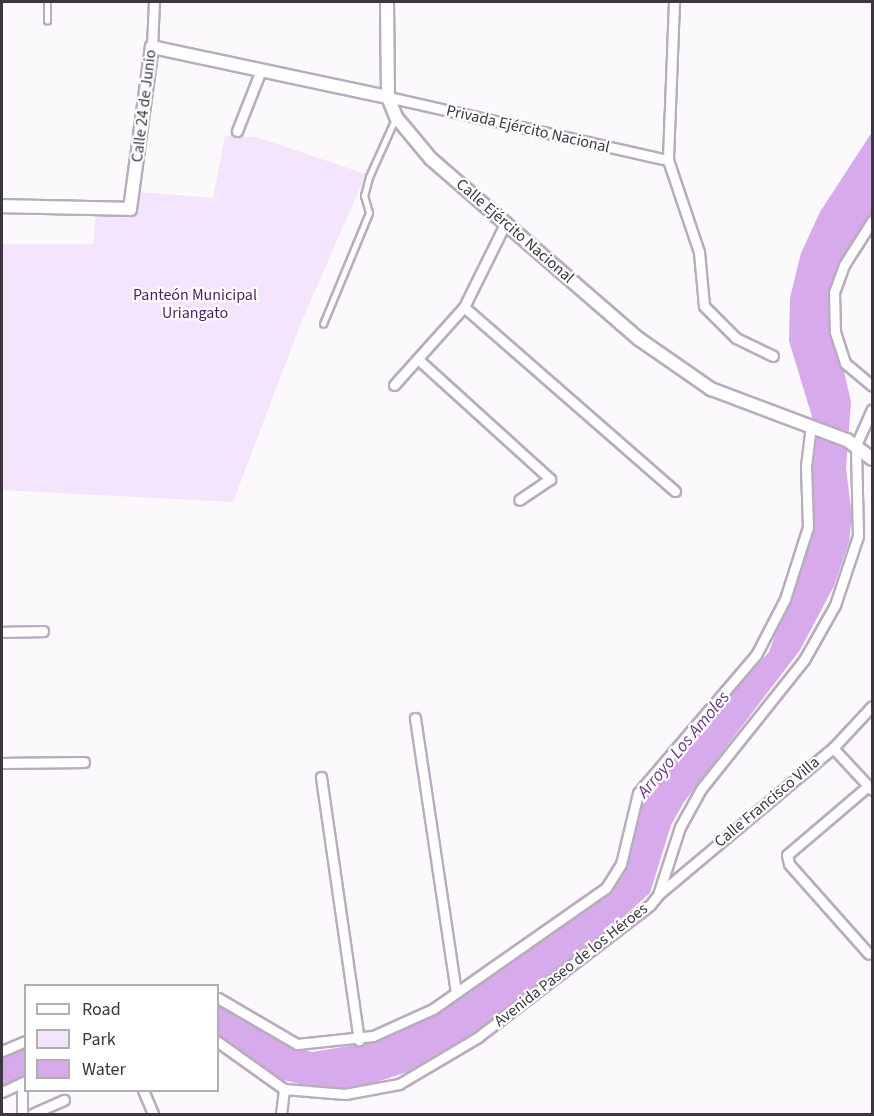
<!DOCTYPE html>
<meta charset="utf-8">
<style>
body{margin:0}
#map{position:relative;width:874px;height:1116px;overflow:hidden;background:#fbf9fc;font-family:"Source Sans 3",sans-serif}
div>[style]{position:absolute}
.green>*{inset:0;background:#f5e4fd}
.water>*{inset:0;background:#d6aaeb}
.roads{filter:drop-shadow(2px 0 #b8acbe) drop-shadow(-2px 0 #b8acbe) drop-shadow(0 2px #b8acbe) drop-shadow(0 -2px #b8acbe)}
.service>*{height:4.5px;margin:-2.25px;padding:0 2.25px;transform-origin:2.25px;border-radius:2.25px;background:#fff}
.minor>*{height:9px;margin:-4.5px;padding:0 4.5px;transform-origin:4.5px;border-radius:4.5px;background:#fff}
.tertiary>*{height:12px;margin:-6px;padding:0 6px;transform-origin:6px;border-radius:6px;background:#fff}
span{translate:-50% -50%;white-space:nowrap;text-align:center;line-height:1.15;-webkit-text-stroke:4.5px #fff;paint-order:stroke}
.street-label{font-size:16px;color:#3c373f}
.park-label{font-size:16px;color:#501a66}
.water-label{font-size:18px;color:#6d3884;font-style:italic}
.frame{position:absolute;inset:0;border:3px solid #3c373f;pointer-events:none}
.legend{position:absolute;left:24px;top:984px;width:195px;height:108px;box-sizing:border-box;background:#fff;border:2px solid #b1afb2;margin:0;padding:8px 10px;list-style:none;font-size:18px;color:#3c373f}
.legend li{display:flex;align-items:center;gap:12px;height:30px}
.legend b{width:30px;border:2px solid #b1afb2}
</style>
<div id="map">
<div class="green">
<div style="clip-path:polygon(225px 136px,256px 137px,366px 174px,301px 323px,233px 502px,2px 490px,2px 244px,93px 244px,96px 214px,134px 215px,140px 192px,213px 198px)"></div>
</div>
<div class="water">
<div style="clip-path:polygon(872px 132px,872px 221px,834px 292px,835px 332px,851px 402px,846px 468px,852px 517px,849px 542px,834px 586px,800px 650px,684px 802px,671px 825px,650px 893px,601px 937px,475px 1032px,407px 1072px,350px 1091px,323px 1090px,272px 1077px,218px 1038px,218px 1004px,279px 1041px,312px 1052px,373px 1042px,419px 1022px,463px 995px,613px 886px,624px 866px,640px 797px,769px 652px,815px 526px,812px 478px,817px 433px,789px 341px,790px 298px,801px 253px,820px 212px)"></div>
<div style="clip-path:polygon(25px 1047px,25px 1078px,2px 1086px,2px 1058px)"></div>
</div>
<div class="roads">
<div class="service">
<div style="left:47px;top:21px;width:19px;rotate:-90deg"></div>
<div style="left:323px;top:324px;width:120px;rotate:-67.5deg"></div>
<div style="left:369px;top:213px;width:18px;rotate:-106deg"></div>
<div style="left:364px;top:196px;width:20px;rotate:-75deg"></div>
<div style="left:369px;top:177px;width:66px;rotate:-65.8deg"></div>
</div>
<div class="minor">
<div style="left:674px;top:2px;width:158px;rotate:92.2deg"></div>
<div style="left:668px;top:160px;width:97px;rotate:71.4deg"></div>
<div style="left:699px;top:252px;width:54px;rotate:84.7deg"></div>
<div style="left:704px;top:306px;width:45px;rotate:45deg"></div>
<div style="left:736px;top:338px;width:41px;rotate:25.9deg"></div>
<div style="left:152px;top:47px;width:45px;rotate:-87.5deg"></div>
<div style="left:388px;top:97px;width:287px;rotate:12.7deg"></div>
<div style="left:237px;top:131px;width:66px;rotate:-68.5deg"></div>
<div style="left:872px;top:221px;width:52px;rotate:122.5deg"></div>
<div style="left:844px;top:265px;width:29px;rotate:110deg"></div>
<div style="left:834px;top:292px;width:40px;rotate:88.6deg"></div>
<div style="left:835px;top:332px;width:33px;rotate:72deg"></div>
<div style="left:845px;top:363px;width:35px;rotate:40deg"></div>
<div style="left:464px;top:307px;width:280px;rotate:41.1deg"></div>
<div style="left:420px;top:361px;width:176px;rotate:42.2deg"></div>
<div style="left:550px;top:479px;width:37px;rotate:146deg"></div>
<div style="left:394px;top:385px;width:105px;rotate:-48.1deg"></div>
<div style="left:464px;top:307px;width:95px;rotate:-63.7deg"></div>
<div style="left:2px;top:632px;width:41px;rotate:-1.4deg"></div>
<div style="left:415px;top:718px;width:277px;rotate:81.5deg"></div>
<div style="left:833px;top:748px;width:57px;rotate:47.1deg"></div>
<div style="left:2px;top:763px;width:82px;rotate:-0.7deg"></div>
<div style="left:321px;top:777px;width:266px;rotate:81.8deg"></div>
<div style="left:868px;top:786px;width:106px;rotate:139.6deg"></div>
<div style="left:787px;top:855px;width:9px;rotate:77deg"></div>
<div style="left:789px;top:864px;width:120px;rotate:48.4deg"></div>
<div style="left:660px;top:893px;width:226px;rotate:-40deg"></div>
<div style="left:833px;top:748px;width:57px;rotate:-47.1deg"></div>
<div style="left:218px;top:998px;width:91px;rotate:30.2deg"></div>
<div style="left:297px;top:1044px;width:76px;rotate:-6deg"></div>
<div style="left:373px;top:1036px;width:66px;rotate:-24.2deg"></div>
<div style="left:433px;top:1009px;width:211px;rotate:-35deg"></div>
<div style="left:606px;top:888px;width:28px;rotate:-58deg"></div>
<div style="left:621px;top:864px;width:73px;rotate:-76.5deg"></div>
<div style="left:638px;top:793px;width:182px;rotate:-49.5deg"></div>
<div style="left:756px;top:655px;width:63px;rotate:-62.6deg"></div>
<div style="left:785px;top:599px;width:76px;rotate:-72.3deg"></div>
<div style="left:808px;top:527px;width:61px;rotate:-91.9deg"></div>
<div style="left:806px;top:466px;width:38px;rotate:-83deg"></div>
<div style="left:218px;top:1042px;width:81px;rotate:35.5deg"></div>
<div style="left:284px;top:1089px;width:61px;rotate:4.7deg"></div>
<div style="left:345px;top:1094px;width:55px;rotate:-10.5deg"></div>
<div style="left:399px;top:1084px;width:92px;rotate:-30.7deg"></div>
<div style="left:478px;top:1037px;width:217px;rotate:-37.5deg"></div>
<div style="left:650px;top:905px;width:13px;rotate:-51deg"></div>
<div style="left:658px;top:895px;width:71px;rotate:-72.1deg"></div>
<div style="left:680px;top:827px;width:43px;rotate:-61.1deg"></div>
<div style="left:701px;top:789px;width:165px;rotate:-51.4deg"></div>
<div style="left:804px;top:660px;width:63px;rotate:-60.6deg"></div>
<div style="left:835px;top:605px;width:73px;rotate:-71.6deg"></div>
<div style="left:858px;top:536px;width:91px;rotate:-91.3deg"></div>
<div style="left:856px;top:445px;width:39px;rotate:-66deg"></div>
<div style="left:2px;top:1051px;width:26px;rotate:-23deg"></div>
<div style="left:22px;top:1083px;width:31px;rotate:90deg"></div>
<div style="left:143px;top:1090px;width:26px;rotate:67deg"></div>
<div style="left:2px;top:1092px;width:26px;rotate:-25deg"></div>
<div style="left:32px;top:1114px;width:35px;rotate:-24deg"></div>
<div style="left:281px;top:1114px;width:25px;rotate:-83deg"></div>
</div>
<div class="tertiary">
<div style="left:387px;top:2px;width:95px;rotate:89.4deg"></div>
<div style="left:388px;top:97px;width:22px;rotate:68deg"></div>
<div style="left:396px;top:117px;width:55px;rotate:50.2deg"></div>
<div style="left:431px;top:159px;width:275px;rotate:40.9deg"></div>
<div style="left:639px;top:339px;width:88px;rotate:34.8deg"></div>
<div style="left:711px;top:389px;width:145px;rotate:20.6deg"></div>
<div style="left:847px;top:440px;width:31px;rotate:37deg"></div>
<div style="left:2px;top:206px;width:128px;rotate:1.3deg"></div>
<div style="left:130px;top:209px;width:163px;rotate:-82.3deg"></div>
<div style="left:152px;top:47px;width:241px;rotate:12deg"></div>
</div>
</div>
<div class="street-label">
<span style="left:144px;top:106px;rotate:-83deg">Calle 24 de Junio</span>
<span style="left:528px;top:129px;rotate:13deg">Privada Ejército Nacional</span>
<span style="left:515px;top:231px;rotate:41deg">Calle Ejército Nacional</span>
<span style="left:767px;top:802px;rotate:-40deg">Calle Francisco Villa</span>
<span style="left:571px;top:965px;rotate:-38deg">Avenida Paseo de los Héroes</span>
</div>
<div class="park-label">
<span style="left:195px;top:304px">Panteón Municipal<br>Uriangato</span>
</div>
<div class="water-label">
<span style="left:684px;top:745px;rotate:-50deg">Arroyo Los Amoles</span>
</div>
<div class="frame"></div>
<ul class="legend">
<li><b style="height:8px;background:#fff"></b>Road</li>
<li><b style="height:16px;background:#f5e4fd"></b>Park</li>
<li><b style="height:16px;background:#d6aaeb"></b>Water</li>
</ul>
</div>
